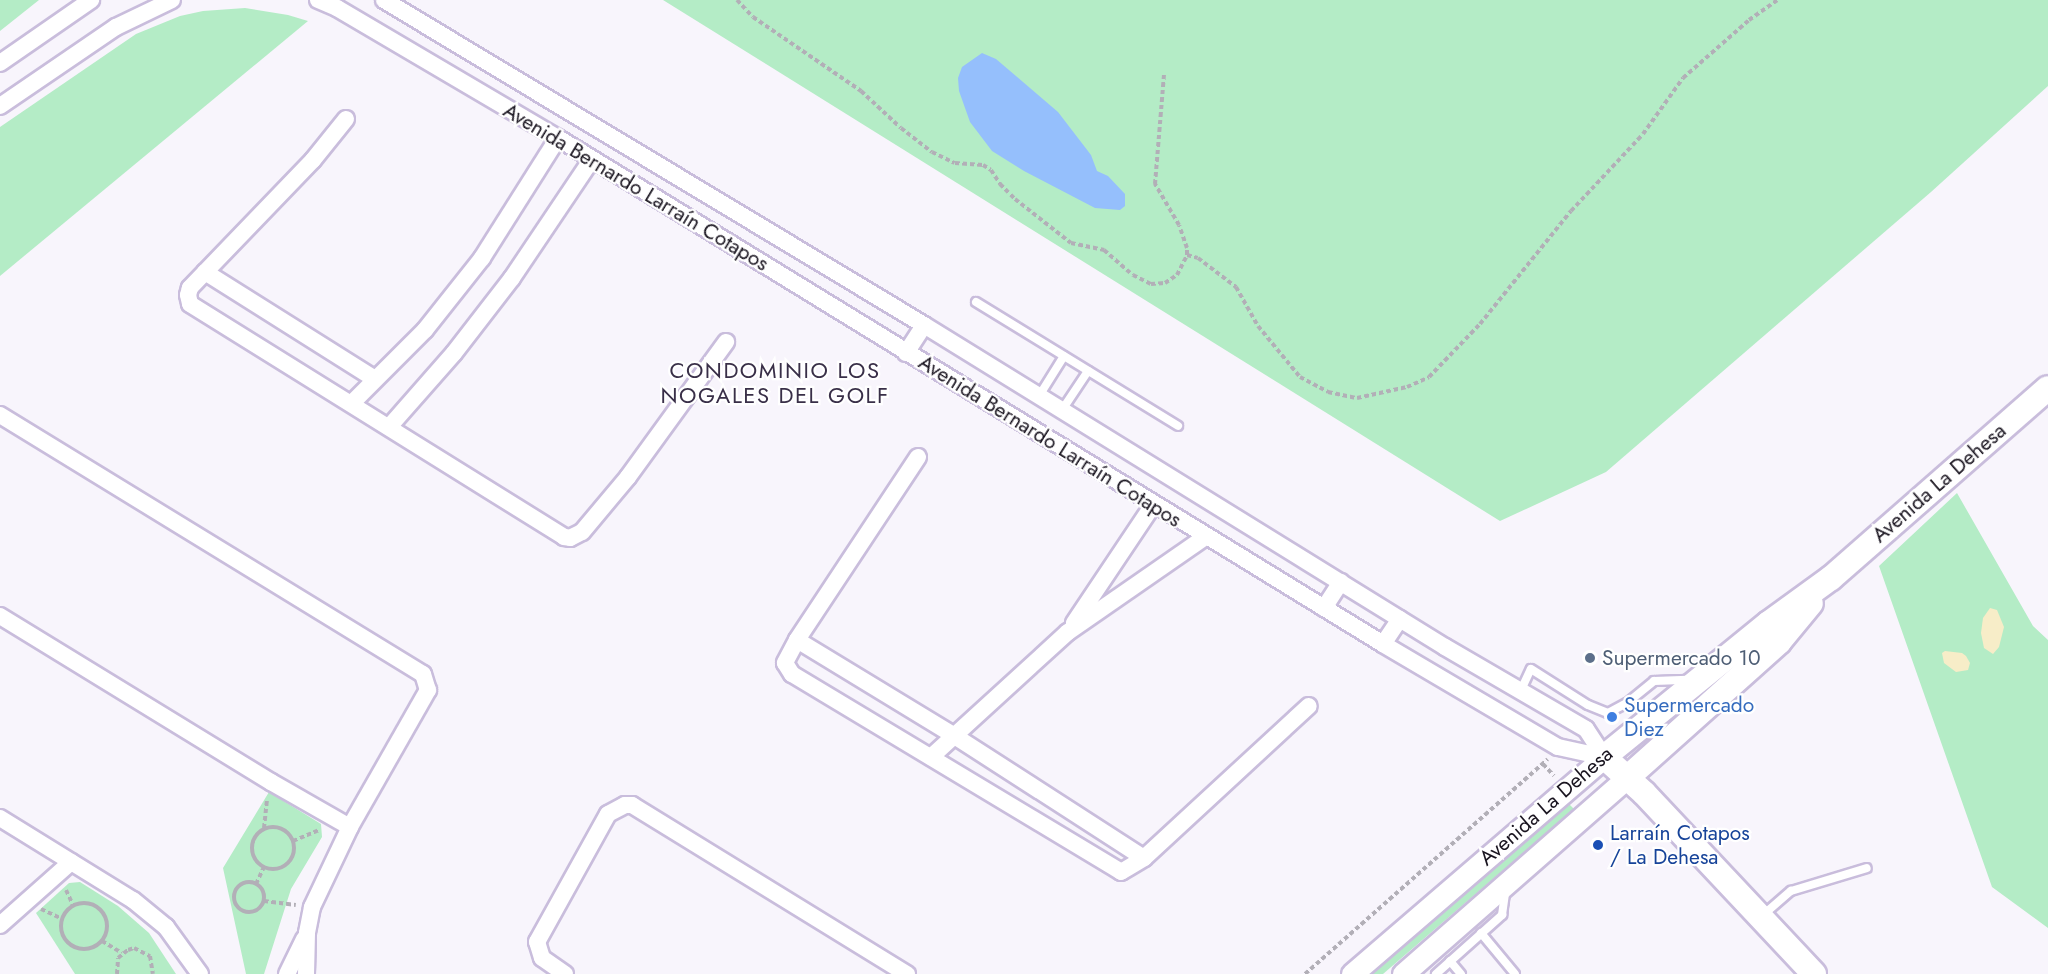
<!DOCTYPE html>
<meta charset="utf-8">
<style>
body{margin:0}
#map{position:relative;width:2048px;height:974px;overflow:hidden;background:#f8f5fc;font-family:Jost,sans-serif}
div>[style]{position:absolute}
.green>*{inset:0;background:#b4ecc6}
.sand>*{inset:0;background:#f7edc8}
.water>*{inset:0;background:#95bffc}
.path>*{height:4px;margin-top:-2px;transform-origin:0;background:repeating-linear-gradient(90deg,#b2afb7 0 4.5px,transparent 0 7.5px)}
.path>.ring{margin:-2px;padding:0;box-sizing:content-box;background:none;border:4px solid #b2afb7;border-radius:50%}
.roads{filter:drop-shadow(2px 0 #c9bddc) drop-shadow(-2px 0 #c9bddc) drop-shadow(0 2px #c9bddc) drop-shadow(0 -2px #c9bddc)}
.service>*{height:8px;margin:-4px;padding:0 4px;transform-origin:4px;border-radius:4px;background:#fff}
.minor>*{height:16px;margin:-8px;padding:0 8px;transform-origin:8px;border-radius:8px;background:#fff}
.tertiary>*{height:21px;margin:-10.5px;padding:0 10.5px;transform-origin:10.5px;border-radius:10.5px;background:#fff}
.secondary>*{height:24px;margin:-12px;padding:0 12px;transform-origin:12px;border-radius:12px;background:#fff}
.dots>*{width:16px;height:16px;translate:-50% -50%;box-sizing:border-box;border:3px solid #fff;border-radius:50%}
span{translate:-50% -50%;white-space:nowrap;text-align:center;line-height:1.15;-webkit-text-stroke:4.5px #fff;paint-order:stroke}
.street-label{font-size:21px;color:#19141f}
.service-label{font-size:21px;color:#4e5e75}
.left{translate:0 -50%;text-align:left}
.shop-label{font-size:21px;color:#366cbe}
.transit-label{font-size:21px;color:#164399}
.neighbourhood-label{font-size:22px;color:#392f48;letter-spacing:1.5px}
</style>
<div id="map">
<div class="green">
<div style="clip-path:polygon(0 0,39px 0,0 31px)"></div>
<div style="clip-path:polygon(663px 0,2048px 0,2048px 86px,1931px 192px,1606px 472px,1500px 521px)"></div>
<div style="clip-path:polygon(245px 8px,288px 15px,308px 21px,0 276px,0 127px,136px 34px,180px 16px,203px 11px)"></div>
<div style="clip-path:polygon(1957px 493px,2033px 626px,2048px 640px,2048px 928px,1992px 887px,1879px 566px)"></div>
<div style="clip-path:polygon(269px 792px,321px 824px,322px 837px,291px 889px,264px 974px,246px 974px,223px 868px)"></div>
<div style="clip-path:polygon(1566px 801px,1574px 809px,1383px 974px,1366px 974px)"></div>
<div style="clip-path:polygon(80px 882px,118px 906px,149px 933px,176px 974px,75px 974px,36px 913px,69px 883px)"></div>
</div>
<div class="sand">
<div style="clip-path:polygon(1990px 608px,1997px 610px,2004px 627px,1999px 647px,1993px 654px,1984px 648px,1981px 633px,1983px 618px)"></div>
<div style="clip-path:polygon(1945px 651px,1962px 653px,1966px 656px,1970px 663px,1968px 670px,1956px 672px,1944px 663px,1942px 653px)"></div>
</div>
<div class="water">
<div style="clip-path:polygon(982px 53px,996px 59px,1058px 112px,1091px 155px,1097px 171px,1108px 176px,1125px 194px,1125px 206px,1120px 210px,1095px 208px,1024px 171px,992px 151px,970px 122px,959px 91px,958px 78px,962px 67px)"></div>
</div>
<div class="path">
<div style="left:737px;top:0;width:23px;rotate:47deg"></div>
<div style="left:753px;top:17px;width:131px;rotate:34.4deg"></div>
<div style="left:861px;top:91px;width:54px;rotate:42.8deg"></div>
<div style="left:901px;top:128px;width:39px;rotate:38deg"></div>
<div style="left:932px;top:152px;width:25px;rotate:26deg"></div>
<div style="left:955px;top:163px;width:28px;rotate:4deg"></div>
<div style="left:983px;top:165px;width:9px;rotate:32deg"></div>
<div style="left:991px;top:170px;width:17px;rotate:57deg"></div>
<div style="left:1000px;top:184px;width:21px;rotate:45deg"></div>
<div style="left:1015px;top:199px;width:71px;rotate:38.2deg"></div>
<div style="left:1071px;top:243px;width:34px;rotate:12deg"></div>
<div style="left:1104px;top:250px;width:38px;rotate:41deg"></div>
<div style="left:1133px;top:275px;width:20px;rotate:27deg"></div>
<div style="left:1151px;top:284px;width:14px;rotate:-4deg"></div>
<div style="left:1165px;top:283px;width:14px;rotate:-34deg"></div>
<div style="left:1177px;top:275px;width:22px;rotate:-63deg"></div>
<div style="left:1187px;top:255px;width:7px;rotate:-90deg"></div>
<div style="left:1187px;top:248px;width:24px;rotate:-109deg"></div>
<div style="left:1179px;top:225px;width:48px;rotate:-120.3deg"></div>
<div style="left:1155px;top:184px;width:110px;rotate:-85.3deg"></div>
<div style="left:1187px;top:255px;width:11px;rotate:15deg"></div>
<div style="left:1198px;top:258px;width:48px;rotate:37.3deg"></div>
<div style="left:1236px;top:287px;width:45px;rotate:60.6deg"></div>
<div style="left:1258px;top:326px;width:66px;rotate:50.5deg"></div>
<div style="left:1300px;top:377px;width:32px;rotate:28deg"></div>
<div style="left:1328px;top:392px;width:30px;rotate:12deg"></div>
<div style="left:1357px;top:398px;width:51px;rotate:-12.4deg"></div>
<div style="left:1407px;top:387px;width:24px;rotate:-24deg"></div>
<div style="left:1429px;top:377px;width:74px;rotate:-46.1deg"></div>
<div style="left:1480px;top:324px;width:145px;rotate:-51.2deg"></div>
<div style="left:1571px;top:211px;width:105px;rotate:-46.9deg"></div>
<div style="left:1643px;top:134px;width:69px;rotate:-54.5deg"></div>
<div style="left:1683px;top:78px;width:88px;rotate:-41.3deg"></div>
<div style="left:1749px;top:20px;width:35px;rotate:-35deg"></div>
<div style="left:1543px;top:764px;width:16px;rotate:47deg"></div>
<div class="ring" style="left:252px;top:827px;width:38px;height:38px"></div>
<div style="left:264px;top:828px;width:29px;rotate:-84deg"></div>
<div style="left:293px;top:841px;width:28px;rotate:-23deg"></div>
<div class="ring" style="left:234px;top:882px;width:26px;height:26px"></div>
<div style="left:256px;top:884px;width:19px;rotate:-65deg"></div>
<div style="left:66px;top:890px;width:17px;rotate:65deg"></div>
<div style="left:264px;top:901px;width:32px;rotate:7deg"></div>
<div class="ring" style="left:61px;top:903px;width:42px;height:42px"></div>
<div style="left:41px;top:909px;width:23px;rotate:25deg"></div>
<div style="left:102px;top:941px;width:23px;rotate:31deg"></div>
<div style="left:117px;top:974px;width:16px;rotate:-86deg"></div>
<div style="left:118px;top:958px;width:13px;rotate:-39deg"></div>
<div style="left:128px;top:950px;width:6px;rotate:-18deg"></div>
<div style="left:134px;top:948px;width:18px;rotate:27deg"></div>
<div style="left:150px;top:956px;width:18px;rotate:81deg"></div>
<div style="left:1305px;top:974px;width:324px;rotate:-41.5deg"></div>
</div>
<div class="roads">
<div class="service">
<div style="left:976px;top:302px;width:237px;rotate:31.5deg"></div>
<div style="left:1039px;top:396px;width:47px;rotate:-58deg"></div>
<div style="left:1062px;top:410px;width:47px;rotate:-56.3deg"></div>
<div style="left:1521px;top:690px;width:23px;rotate:-65deg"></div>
<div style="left:1531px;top:669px;width:67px;rotate:32.3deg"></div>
<div style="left:1588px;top:705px;width:22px;rotate:22deg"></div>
<div style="left:1608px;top:713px;width:21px;rotate:-28deg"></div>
<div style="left:1627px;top:703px;width:35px;rotate:-39deg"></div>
<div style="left:1654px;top:681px;width:34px;rotate:-2deg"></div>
<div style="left:1763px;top:915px;width:37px;rotate:-41deg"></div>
<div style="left:1791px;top:891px;width:79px;rotate:-16.8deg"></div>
<div style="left:1481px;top:933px;width:53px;rotate:50.3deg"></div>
<div style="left:1450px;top:961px;width:17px;rotate:50deg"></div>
<div style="left:1436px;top:974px;width:89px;rotate:-41.8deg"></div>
<div style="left:1502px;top:915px;width:28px;rotate:-82deg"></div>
</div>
<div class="minor">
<div style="left:318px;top:0;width:21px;rotate:23deg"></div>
<div style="left:337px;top:8px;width:256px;rotate:30.5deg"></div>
<div style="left:558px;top:138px;width:968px;rotate:31.52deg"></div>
<div style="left:1383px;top:644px;width:203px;rotate:30.5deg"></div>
<div style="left:1558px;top:747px;width:47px;rotate:12.3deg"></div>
<div style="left:384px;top:0;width:630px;rotate:31.04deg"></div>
<div style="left:924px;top:325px;width:612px;rotate:31.72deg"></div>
<div style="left:1445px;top:647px;width:163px;rotate:30.2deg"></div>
<div style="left:1586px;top:729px;width:33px;rotate:57deg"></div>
<div style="left:0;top:63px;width:111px;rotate:-34.7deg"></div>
<div style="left:0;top:106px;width:140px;rotate:-34.3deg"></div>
<div style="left:116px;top:27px;width:62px;rotate:-25.7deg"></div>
<div style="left:346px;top:119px;width:53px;rotate:128.8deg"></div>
<div style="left:313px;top:160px;width:178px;rotate:133.9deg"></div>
<div style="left:190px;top:288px;width:7px;rotate:106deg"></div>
<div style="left:188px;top:295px;width:9px;rotate:77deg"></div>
<div style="left:190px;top:304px;width:441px;rotate:31.9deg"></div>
<div style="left:564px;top:537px;width:6px;rotate:9deg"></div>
<div style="left:570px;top:538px;width:13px;rotate:-27deg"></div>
<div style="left:582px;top:532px;width:72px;rotate:-50.1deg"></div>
<div style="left:628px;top:477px;width:167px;rotate:-54deg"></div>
<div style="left:205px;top:272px;width:201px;rotate:32.2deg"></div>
<div style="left:906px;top:353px;width:33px;rotate:-57deg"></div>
<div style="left:352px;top:403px;width:103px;rotate:-45deg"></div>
<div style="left:425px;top:330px;width:92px;rotate:-51.6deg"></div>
<div style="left:482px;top:258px;width:142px;rotate:-57.7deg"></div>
<div style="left:0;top:415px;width:496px;rotate:31.5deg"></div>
<div style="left:423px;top:674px;width:17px;rotate:73deg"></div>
<div style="left:428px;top:690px;width:158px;rotate:119.7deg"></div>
<div style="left:350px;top:827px;width:89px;rotate:115.4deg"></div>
<div style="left:312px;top:907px;width:26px;rotate:101deg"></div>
<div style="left:307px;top:933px;width:41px;rotate:91.4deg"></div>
<div style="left:389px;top:427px;width:98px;rotate:-48.7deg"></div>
<div style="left:454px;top:353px;width:95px;rotate:-52.3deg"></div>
<div style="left:512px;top:278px;width:143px;rotate:-56.1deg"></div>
<div style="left:918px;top:457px;width:219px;rotate:123.5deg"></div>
<div style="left:797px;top:640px;width:26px;rotate:118deg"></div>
<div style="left:785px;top:663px;width:13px;rotate:58deg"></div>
<div style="left:792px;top:674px;width:384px;rotate:31deg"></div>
<div style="left:1121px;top:872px;width:27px;rotate:-31deg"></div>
<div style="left:1144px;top:858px;width:224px;rotate:-42.7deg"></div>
<div style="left:1324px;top:608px;width:31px;rotate:-57deg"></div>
<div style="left:0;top:616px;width:318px;rotate:31.5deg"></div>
<div style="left:271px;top:782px;width:91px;rotate:29.7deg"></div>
<div style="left:1074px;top:623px;width:142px;rotate:-56.2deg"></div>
<div style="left:797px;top:640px;width:183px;rotate:31.3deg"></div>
<div style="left:953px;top:735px;width:227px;rotate:32.8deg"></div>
<div style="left:1383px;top:644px;width:30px;rotate:-56deg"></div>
<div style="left:931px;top:757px;width:185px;rotate:-42.4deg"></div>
<div style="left:1068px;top:632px;width:167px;rotate:-34.7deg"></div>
<div style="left:0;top:818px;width:156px;rotate:31.7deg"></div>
<div style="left:133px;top:900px;width:43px;rotate:39.3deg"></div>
<div style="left:166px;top:927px;width:58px;rotate:54.1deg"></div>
<div style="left:0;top:925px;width:95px;rotate:-41.6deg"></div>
<div style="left:287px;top:974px;width:39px;rotate:-64deg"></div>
<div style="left:565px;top:974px;width:28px;rotate:-145deg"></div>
<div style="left:542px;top:958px;width:17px;rotate:-107deg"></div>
<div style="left:537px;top:942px;width:146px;rotate:-61deg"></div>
<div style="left:608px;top:814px;width:19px;rotate:-28deg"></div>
<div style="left:625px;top:805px;width:7px"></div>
<div style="left:632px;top:805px;width:323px;rotate:31.6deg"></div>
</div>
<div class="tertiary">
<div style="left:1352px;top:974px;width:333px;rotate:-40.7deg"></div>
<div style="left:1403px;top:974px;width:298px;rotate:-41.2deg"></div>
</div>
<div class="secondary">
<div style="left:1627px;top:778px;width:204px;rotate:-41.8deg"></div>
<div style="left:1779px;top:642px;width:50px;rotate:-50.6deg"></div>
<div style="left:1814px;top:974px;width:248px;rotate:-133.2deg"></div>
<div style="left:1644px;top:793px;width:54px;rotate:-138deg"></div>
<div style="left:1604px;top:757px;width:213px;rotate:-39.1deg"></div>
<div style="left:1769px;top:623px;width:77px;rotate:-36deg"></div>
<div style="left:1831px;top:578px;width:288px;rotate:-41.2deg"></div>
</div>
</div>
<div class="dots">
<div style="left:1590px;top:658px;background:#5c6f8a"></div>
<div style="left:1612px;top:717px;background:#3f7fe0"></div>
<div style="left:1598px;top:845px;background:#1a4fb4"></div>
</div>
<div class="street-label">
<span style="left:636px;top:187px;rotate:31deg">Avenida Bernardo Larraín Cotapos</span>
<span style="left:1050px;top:441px;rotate:32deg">Avenida Bernardo Larraín Cotapos</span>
<span style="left:1939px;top:483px;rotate:-41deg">Avenida La Dehesa</span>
<span style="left:1546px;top:806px;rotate:-41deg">Avenida La Dehesa</span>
</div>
<div class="service-label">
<span class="left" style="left:1602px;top:658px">Supermercado 10</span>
</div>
<div class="shop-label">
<span class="left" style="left:1624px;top:717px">Supermercado<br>Diez</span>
</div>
<div class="transit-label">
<span class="left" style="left:1610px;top:845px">Larraín Cotapos<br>/ La Dehesa</span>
</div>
<div class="neighbourhood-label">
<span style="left:775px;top:383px">CONDOMINIO LOS<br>NOGALES DEL GOLF</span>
</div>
</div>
